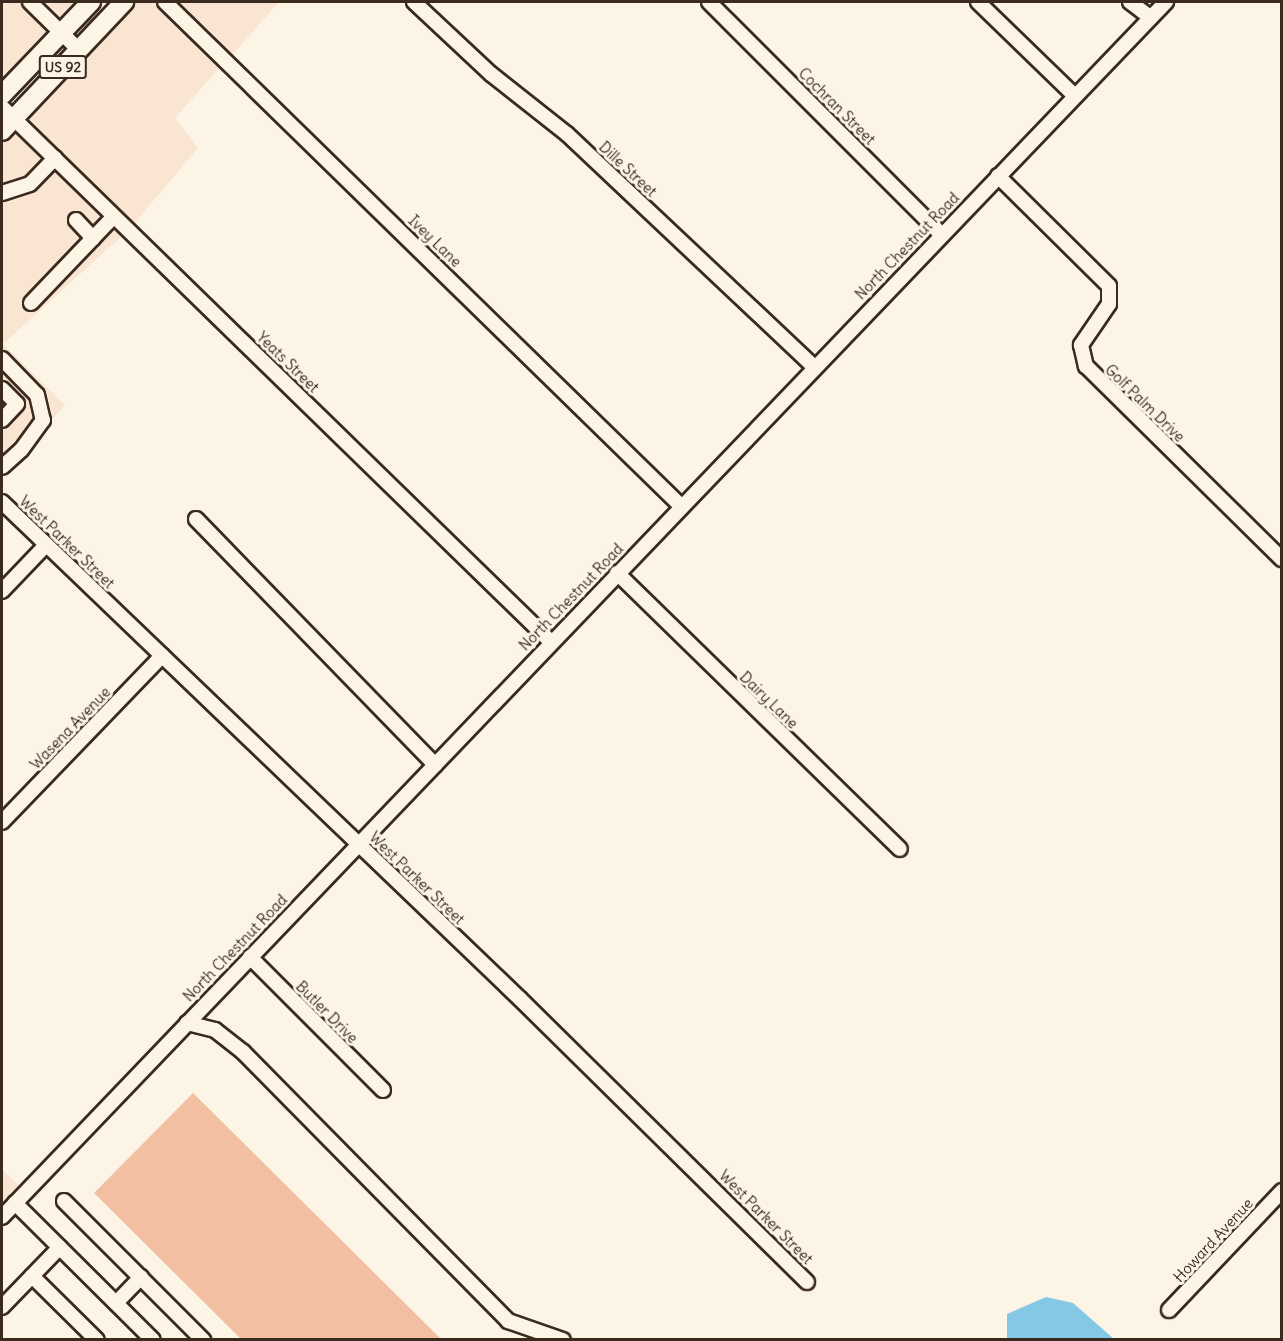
<!DOCTYPE html>
<style>
body{margin:0}
#map{position:relative;width:1283px;height:1341px;overflow:hidden;background:#fcf5e5;font-family:Delius,sans-serif}
div>[style]{position:absolute}
.built>*{inset:0;background:#f9e5d1}
.water>*{inset:0;background:#85c8e6}
.building>*{inset:0;background:#f2bfa3}
.roads{filter:drop-shadow(2px 0 #3b2a1e) drop-shadow(-2px 0 #3b2a1e) drop-shadow(0 2px #3b2a1e) drop-shadow(0 -2px #3b2a1e)}
.minor>*{height:14px;margin:-7px;padding:0 7px;transform-origin:7px;border-radius:7px;background:#fcf5e5}
.major>*{height:18px;margin:-9px;padding:0 9px;transform-origin:9px;border-radius:9px;background:#fcf5e5}
span{translate:-50% -50%;white-space:nowrap;text-align:center;line-height:1.15;-webkit-text-stroke:6px #fcf5e5;paint-order:stroke}
.shield-label span{padding:2px 4px;background:#fcf5e5;border:2px solid;border-radius:4px;-webkit-text-stroke-width:0}
.shield-label{font-size:14px;color:#3b2a1e;font-weight:700}
.street-label{font-size:15px;color:#3b2a1e}
.frame{position:absolute;inset:0;border:3px solid #3b2a1e;pointer-events:none}
</style>
<div id="map">
<div class="built">
<div style="clip-path:polygon(2px 2px,19px 2px,52px 33px,2px 86px)"></div>
<div style="clip-path:polygon(40px 2px,82px 2px,62px 23px)"></div>
<div style="clip-path:polygon(134px 2px,155px 2px,221px 66px,175px 118px,198px 148px,133px 225px,24px 118px)"></div>
<div style="clip-path:polygon(176px 2px,279px 2px,231px 56px)"></div>
<div style="clip-path:polygon(14px 128px,123px 235px,3px 344px,65px 405px,48px 424px,42px 390px,2px 349px,2px 141px)"></div>
<div style="clip-path:polygon(2px 369px,31px 399px,35px 419px,2px 458px)"></div>
<div style="clip-path:polygon(2px 1169px,20px 1187px,2px 1207px)"></div>
</div>
<div class="water">
<div style="clip-path:polygon(1046px 1297px,1073px 1303px,1114px 1339px,1007px 1339px,1007px 1314px)"></div>
</div>
<div class="building">
<div style="clip-path:polygon(193px 1093px,442px 1340px,242px 1340px,94px 1193px)"></div>
</div>
<div class="roads">
<div class="minor">
<div style="left:30px;top:2px;width:69px;rotate:44.4deg"></div>
<div style="left:165px;top:2px;width:721px;rotate:44.33deg"></div>
<div style="left:414px;top:2px;width:105px;rotate:43.1deg"></div>
<div style="left:491px;top:74px;width:97px;rotate:38.3deg"></div>
<div style="left:567px;top:134px;width:338px;rotate:43.3deg"></div>
<div style="left:709px;top:2px;width:328px;rotate:45deg"></div>
<div style="left:978px;top:2px;width:135px;rotate:44.1deg"></div>
<div style="left:1130px;top:2px;width:26px;rotate:37deg"></div>
<div style="left:2px;top:107px;width:767px;rotate:44.26deg"></div>
<div style="left:998px;top:176px;width:156px;rotate:44.7deg"></div>
<div style="left:1109px;top:286px;width:18px;rotate:90deg"></div>
<div style="left:1109px;top:304px;width:50px;rotate:124.3deg"></div>
<div style="left:1081px;top:345px;width:22px;rotate:77deg"></div>
<div style="left:1086px;top:366px;width:275px;rotate:44.6deg"></div>
<div style="left:2px;top:193px;width:29px;rotate:-18deg"></div>
<div style="left:30px;top:184px;width:36px;rotate:-46deg"></div>
<div style="left:76px;top:220px;width:25px;rotate:47deg"></div>
<div style="left:31px;top:303px;width:120px;rotate:-46.3deg"></div>
<div style="left:2px;top:359px;width:50px;rotate:45.8deg"></div>
<div style="left:37px;top:395px;width:26px;rotate:77deg"></div>
<div style="left:43px;top:420px;width:37px;rotate:126deg"></div>
<div style="left:21px;top:450px;width:25px;rotate:138deg"></div>
<div style="left:2px;top:389px;width:21px;rotate:45deg"></div>
<div style="left:17px;top:404px;width:22px;rotate:133deg"></div>
<div style="left:2px;top:502px;width:718px;rotate:43.81deg"></div>
<div style="left:520px;top:999px;width:403px;rotate:44.6deg"></div>
<div style="left:196px;top:519px;width:343px;rotate:45.8deg"></div>
<div style="left:617px;top:573px;width:395px;rotate:44.3deg"></div>
<div style="left:2px;top:591px;width:64px;rotate:-46.3deg"></div>
<div style="left:2px;top:822px;width:231px;rotate:-46.1deg"></div>
<div style="left:250px;top:957px;width:188px;rotate:45deg"></div>
<div style="left:187px;top:1023px;width:29px;rotate:14deg"></div>
<div style="left:215px;top:1030px;width:36px;rotate:38deg"></div>
<div style="left:243px;top:1052px;width:378px;rotate:45.4deg"></div>
<div style="left:508px;top:1321px;width:58px;rotate:19.1deg"></div>
<div style="left:64px;top:1201px;width:197px;rotate:45deg"></div>
<div style="left:15px;top:1203px;width:194px;rotate:44.8deg"></div>
<div style="left:2px;top:1217px;width:1683px;rotate:-46.23deg"></div>
<div style="left:32px;top:1276px;width:91px;rotate:44.6deg"></div>
<div style="left:116px;top:1303px;width:36px;rotate:-46deg"></div>
<div style="left:2px;top:1307px;width:83px;rotate:-46deg"></div>
<div style="left:1169px;top:1310px;width:164px;rotate:-46.5deg"></div>
</div>
<div class="major">
<div style="left:2px;top:95px;width:129px;rotate:-46.3deg"></div>
<div style="left:2px;top:131px;width:178px;rotate:-46.6deg"></div>
</div>
</div>
<div class="shield-label">
<span style="left:63px;top:67px">US 92</span>
</div>
<div class="street-label">
<span style="left:837px;top:106px;rotate:45deg">Cochran Street</span>
<span style="left:628px;top:169px;rotate:43deg">Dille Street</span>
<span style="left:435px;top:241px;rotate:44deg">Ivey Lane</span>
<span style="left:907px;top:246px;rotate:-46deg">North Chestnut Road</span>
<span style="left:288px;top:362px;rotate:44deg">Yeats Street</span>
<span style="left:1145px;top:403px;rotate:44deg">Golf Palm Drive</span>
<span style="left:67px;top:542px;rotate:44deg">West Parker Street</span>
<span style="left:571px;top:597px;rotate:-46deg">North Chestnut Road</span>
<span style="left:769px;top:700px;rotate:44deg">Dairy Lane</span>
<span style="left:70px;top:728px;rotate:-46deg">Wasena Avenue</span>
<span style="left:417px;top:878px;rotate:44deg">West Parker Street</span>
<span style="left:235px;top:948px;rotate:-46deg">North Chestnut Road</span>
<span style="left:327px;top:1012px;rotate:45deg">Butler Drive</span>
<span style="left:766px;top:1217px;rotate:45deg">West Parker Street</span>
<span style="left:1213px;top:1240px;rotate:-47deg">Howard Avenue</span>
</div>
<div class="frame"></div>
</div>
